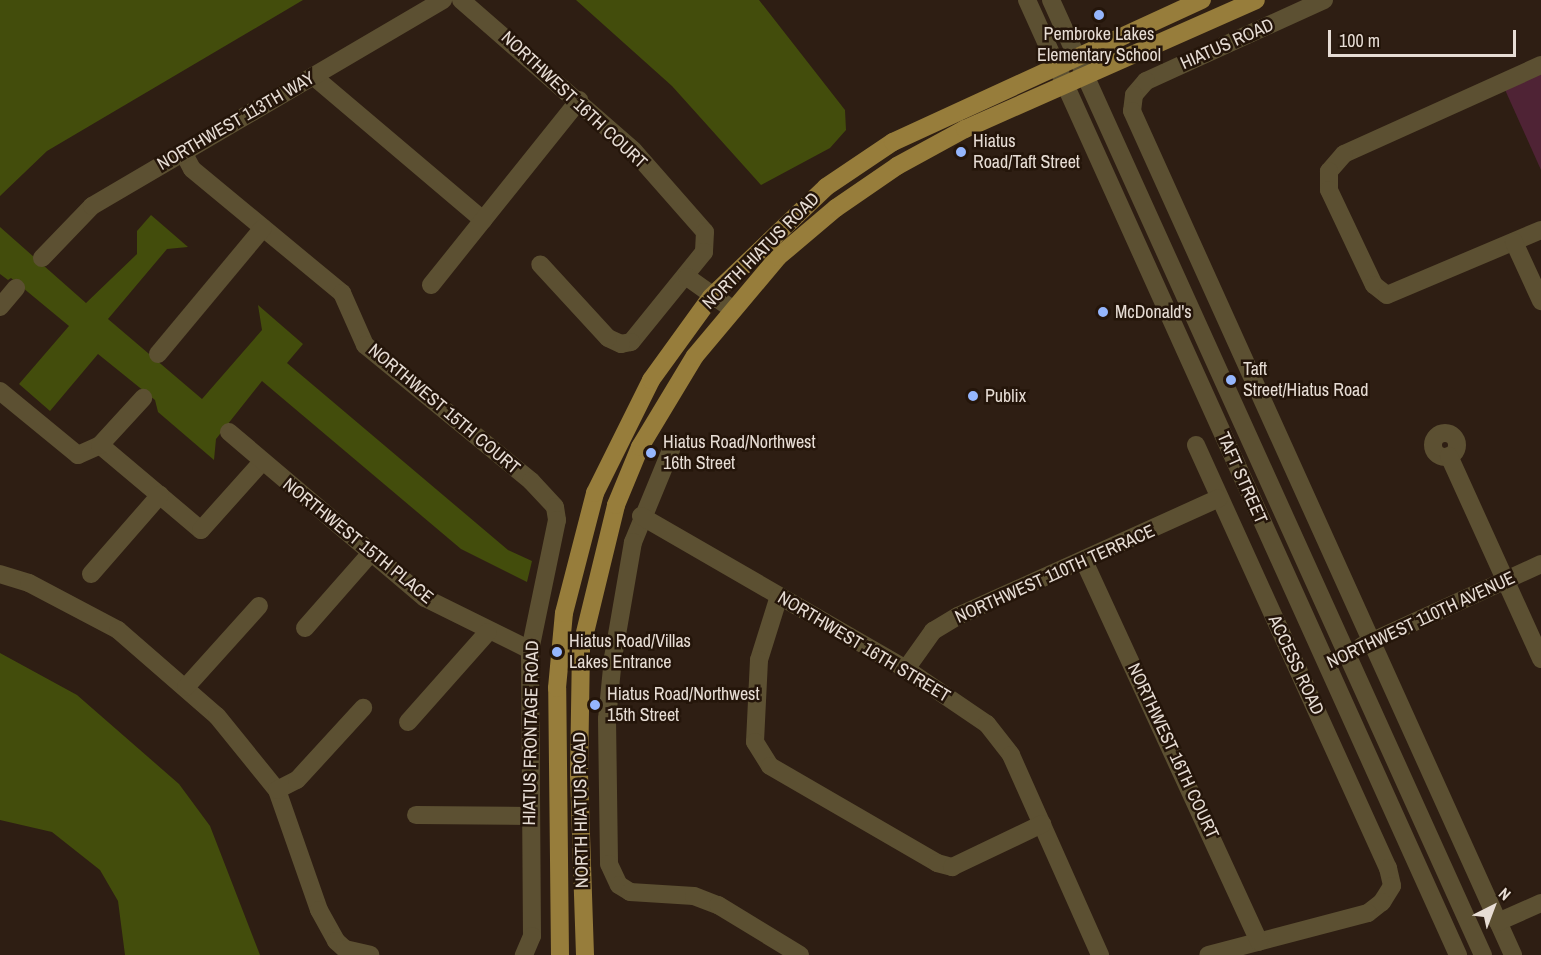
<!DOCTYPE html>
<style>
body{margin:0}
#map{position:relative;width:1541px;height:955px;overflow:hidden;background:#2e1e13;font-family:"Archivo Narrow",sans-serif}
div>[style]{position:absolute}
.green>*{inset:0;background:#4f2335}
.water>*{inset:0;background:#434d0c}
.minor>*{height:18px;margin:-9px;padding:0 9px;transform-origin:9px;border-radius:9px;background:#5c5032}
.minor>.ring{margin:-9px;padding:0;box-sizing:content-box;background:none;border:18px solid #5c5032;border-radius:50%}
.major>*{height:18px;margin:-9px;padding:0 9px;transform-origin:9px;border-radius:9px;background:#977d3b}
.dots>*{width:16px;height:16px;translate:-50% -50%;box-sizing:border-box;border:3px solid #24150a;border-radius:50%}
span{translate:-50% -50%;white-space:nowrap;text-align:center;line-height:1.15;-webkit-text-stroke:5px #24150a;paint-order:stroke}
.poi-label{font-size:18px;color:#e7ddd5}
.left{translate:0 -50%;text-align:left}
.street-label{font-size:18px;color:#e7ddd5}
.north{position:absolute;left:1463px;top:877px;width:60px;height:60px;-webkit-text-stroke:4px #24150a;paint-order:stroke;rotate:42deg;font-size:16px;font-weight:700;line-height:24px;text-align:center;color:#e7ddd5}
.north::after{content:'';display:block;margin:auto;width:21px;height:27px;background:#e7ddd5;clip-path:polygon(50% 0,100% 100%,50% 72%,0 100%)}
.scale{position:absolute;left:1328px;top:30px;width:188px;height:27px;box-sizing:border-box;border:3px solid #e7ddd5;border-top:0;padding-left:8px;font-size:18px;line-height:21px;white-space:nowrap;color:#e7ddd5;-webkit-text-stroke:4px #24150a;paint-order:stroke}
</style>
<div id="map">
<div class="green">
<div style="clip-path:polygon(1541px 65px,1541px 170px,1502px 83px)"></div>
</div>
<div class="water">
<div style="clip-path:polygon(0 0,303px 0,47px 151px,0 196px)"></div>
<div style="clip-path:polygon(576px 0,759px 0,845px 110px,846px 130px,830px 148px,761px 185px,672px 86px)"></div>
<div style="clip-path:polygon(151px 215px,188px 247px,167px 249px,108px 319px,202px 399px,262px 330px,258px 305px,303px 344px,287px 363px,508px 550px,532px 561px,527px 582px,461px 549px,262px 381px,216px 439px,214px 460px,158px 412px,155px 400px,98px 354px,50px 411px,19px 384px,69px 326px,11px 278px,8px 280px,0 274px,0 227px,86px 303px,137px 254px,137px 231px)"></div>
<div style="clip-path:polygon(0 653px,77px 695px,179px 784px,210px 826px,260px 955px,125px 955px,118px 901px,100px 870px,52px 832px,0 820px)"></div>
</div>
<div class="minor">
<div style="left:461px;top:0;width:228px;rotate:41.1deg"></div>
<div style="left:633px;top:150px;width:109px;rotate:48.7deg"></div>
<div style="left:705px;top:232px;width:20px;rotate:93deg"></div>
<div style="left:704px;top:252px;width:116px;rotate:129deg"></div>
<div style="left:631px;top:342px;width:10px;rotate:169deg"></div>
<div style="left:621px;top:344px;width:14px;rotate:-155deg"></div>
<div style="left:608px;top:338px;width:100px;rotate:-132.6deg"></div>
<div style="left:1027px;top:0;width:1048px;rotate:65.71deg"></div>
<div style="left:1051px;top:0;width:1048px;rotate:65.66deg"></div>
<div style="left:1324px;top:0;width:196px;rotate:155.5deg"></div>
<div style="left:1146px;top:81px;width:18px;rotate:131deg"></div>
<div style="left:1134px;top:95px;width:16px;rotate:97deg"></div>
<div style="left:1132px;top:111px;width:926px;rotate:65.7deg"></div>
<div style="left:1541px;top:65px;width:216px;rotate:155.7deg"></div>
<div style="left:1344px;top:154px;width:23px;rotate:131deg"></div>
<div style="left:1329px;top:171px;width:19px;rotate:90deg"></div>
<div style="left:1329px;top:190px;width:105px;rotate:64.7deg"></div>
<div style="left:1374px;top:285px;width:16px;rotate:38deg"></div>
<div style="left:1387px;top:295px;width:167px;rotate:-22.9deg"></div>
<div style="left:313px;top:76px;width:223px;rotate:40.3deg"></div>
<div style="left:183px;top:152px;width:19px;rotate:62deg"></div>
<div style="left:192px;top:169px;width:195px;rotate:39.6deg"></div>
<div style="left:342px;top:293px;width:57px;rotate:66.1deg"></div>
<div style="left:365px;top:345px;width:215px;rotate:39.3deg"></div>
<div style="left:531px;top:481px;width:35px;rotate:47deg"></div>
<div style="left:555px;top:507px;width:13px;rotate:81deg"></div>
<div style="left:557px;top:520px;width:133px;rotate:101.7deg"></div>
<div style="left:530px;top:650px;width:286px;rotate:89.6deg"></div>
<div style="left:532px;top:936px;width:21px;rotate:113deg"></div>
<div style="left:1514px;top:242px;width:65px;rotate:65.4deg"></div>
<div style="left:42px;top:258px;width:72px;rotate:-46.1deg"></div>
<div style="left:92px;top:206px;width:407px;rotate:-30.4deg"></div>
<div style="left:687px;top:277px;width:55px;rotate:35.4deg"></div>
<div style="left:431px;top:285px;width:237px;rotate:-51.3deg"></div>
<div style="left:0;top:307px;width:25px;rotate:-50deg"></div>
<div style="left:158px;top:354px;width:164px;rotate:-50.2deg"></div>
<div style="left:0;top:391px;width:101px;rotate:39.4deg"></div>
<div style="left:78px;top:455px;width:24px;rotate:-24deg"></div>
<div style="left:100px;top:445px;width:132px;rotate:40.1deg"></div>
<div style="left:201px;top:530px;width:90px;rotate:-48.2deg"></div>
<div style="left:229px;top:432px;width:257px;rotate:40.3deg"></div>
<div style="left:425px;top:598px;width:117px;rotate:26.3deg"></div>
<div class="ring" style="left:1433px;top:433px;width:6px;height:6px"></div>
<div style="left:100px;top:445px;width:64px;rotate:-47.5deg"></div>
<div style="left:1196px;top:445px;width:465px;rotate:65.6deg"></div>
<div style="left:1388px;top:868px;width:18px;rotate:77deg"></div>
<div style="left:1392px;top:886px;width:19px;rotate:122deg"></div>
<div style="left:1382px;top:902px;width:18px;rotate:142deg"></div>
<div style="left:1368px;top:913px;width:165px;rotate:165.3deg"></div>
<div style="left:671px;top:450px;width:100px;rotate:112.4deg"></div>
<div style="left:633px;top:542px;width:118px;rotate:99.8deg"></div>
<div style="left:613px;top:658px;width:61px;rotate:95.6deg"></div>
<div style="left:607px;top:719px;width:145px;rotate:89.2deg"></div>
<div style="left:609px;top:864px;width:23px;rotate:65deg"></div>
<div style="left:619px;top:885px;width:13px;rotate:32deg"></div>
<div style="left:630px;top:892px;width:64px;rotate:3.6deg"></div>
<div style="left:694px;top:896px;width:26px;rotate:21deg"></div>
<div style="left:718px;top:905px;width:96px;rotate:31.4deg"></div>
<div style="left:1449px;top:456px;width:223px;rotate:65.6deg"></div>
<div style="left:641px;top:516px;width:306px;rotate:30deg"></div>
<div style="left:906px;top:669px;width:98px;rotate:34.2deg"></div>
<div style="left:987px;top:724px;width:39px;rotate:52deg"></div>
<div style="left:1011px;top:755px;width:219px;rotate:66deg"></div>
<div style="left:1084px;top:561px;width:419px;rotate:65.3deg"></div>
<div style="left:0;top:574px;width:30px;rotate:17deg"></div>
<div style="left:29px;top:583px;width:101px;rotate:27.8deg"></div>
<div style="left:118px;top:630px;width:131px;rotate:41deg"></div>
<div style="left:217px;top:716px;width:95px;rotate:51deg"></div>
<div style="left:277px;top:790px;width:127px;rotate:70.7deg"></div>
<div style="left:319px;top:910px;width:35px;rotate:61deg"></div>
<div style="left:336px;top:941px;width:12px;rotate:42deg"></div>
<div style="left:345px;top:949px;width:26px;rotate:13deg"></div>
<div style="left:91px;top:574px;width:105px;rotate:-48.9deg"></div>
<div style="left:779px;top:596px;width:67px;rotate:107.4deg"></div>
<div style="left:759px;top:660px;width:82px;rotate:92.8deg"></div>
<div style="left:755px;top:742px;width:28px;rotate:58deg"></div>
<div style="left:770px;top:766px;width:193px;rotate:30.1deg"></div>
<div style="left:937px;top:863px;width:16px;rotate:15deg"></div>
<div style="left:952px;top:867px;width:100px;rotate:-25.5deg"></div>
<div style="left:305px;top:628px;width:98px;rotate:-48.7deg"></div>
<div style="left:1362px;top:646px;width:197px;rotate:-24.6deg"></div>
<div style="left:906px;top:669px;width:47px;rotate:-54.6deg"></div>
<div style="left:933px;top:631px;width:29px;rotate:-31deg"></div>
<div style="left:958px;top:616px;width:286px;rotate:-24.3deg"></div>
<div style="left:186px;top:687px;width:109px;rotate:-48deg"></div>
<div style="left:408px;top:722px;width:120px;rotate:-48.4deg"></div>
<div style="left:277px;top:790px;width:22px;rotate:-27deg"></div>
<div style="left:297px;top:780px;width:98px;rotate:-47.5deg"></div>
<div style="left:416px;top:815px;width:113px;rotate:0.5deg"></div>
<div style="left:1498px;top:922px;width:47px;rotate:-23.8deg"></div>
</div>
<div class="major">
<div style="left:560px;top:955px;width:267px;rotate:-90.6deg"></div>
<div style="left:557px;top:688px;width:75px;rotate:-84.7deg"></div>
<div style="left:564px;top:613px;width:124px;rotate:-75.5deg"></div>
<div style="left:595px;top:493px;width:126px;rotate:-63.6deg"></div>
<div style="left:651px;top:380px;width:102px;rotate:-54.1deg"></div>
<div style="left:711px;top:297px;width:159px;rotate:-43.7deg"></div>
<div style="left:826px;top:187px;width:81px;rotate:-33.9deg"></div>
<div style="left:893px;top:142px;width:340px;rotate:-24.7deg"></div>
<div style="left:585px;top:955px;width:180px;rotate:-91.9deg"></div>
<div style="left:579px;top:775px;width:126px;rotate:-89.1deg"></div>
<div style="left:581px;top:649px;width:148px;rotate:-76.3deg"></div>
<div style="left:616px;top:505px;width:63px;rotate:-67.5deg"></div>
<div style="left:640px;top:447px;width:106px;rotate:-58.9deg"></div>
<div style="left:695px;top:356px;width:129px;rotate:-50deg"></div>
<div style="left:778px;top:257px;width:76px;rotate:-40.2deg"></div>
<div style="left:836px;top:208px;width:74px;rotate:-34.5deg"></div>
<div style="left:897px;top:166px;width:77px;rotate:-28.6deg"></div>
<div style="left:965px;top:129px;width:318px;rotate:-23.9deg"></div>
</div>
<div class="dots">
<div style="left:1099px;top:15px;background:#95b6fd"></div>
<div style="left:961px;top:152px;background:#95b6fd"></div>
<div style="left:1103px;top:312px;background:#95b6fd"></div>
<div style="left:1231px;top:380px;background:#95b6fd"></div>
<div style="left:973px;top:396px;background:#95b6fd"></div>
<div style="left:651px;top:453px;background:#95b6fd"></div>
<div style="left:557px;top:652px;background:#95b6fd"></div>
<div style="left:595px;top:705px;background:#95b6fd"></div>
</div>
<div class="poi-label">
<span style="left:1099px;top:45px">Pembroke Lakes<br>Elementary School</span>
<span class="left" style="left:973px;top:152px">Hiatus<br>Road/Taft Street</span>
<span class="left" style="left:1115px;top:312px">McDonald's</span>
<span class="left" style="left:1243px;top:380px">Taft<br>Street/Hiatus Road</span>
<span class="left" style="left:985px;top:396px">Publix</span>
<span class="left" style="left:663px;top:453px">Hiatus Road/Northwest<br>16th Street</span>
<span class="left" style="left:569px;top:652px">Hiatus Road/Villas<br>Lakes Entrance</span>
<span class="left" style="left:607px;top:705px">Hiatus Road/Northwest<br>15th Street</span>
</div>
<div class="street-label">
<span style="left:1227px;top:44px;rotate:-24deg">HIATUS ROAD</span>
<span style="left:574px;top:100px;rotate:43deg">NORTHWEST 16TH COURT</span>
<span style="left:236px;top:121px;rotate:-30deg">NORTHWEST 113TH WAY</span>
<span style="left:761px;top:251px;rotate:-45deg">NORTH HIATUS ROAD</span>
<span style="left:444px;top:409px;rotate:40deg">NORTHWEST 15TH COURT</span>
<span style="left:1242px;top:478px;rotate:66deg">TAFT STREET</span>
<span style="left:358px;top:541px;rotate:39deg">NORTHWEST 15TH PLACE</span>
<span style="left:1055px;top:574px;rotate:-24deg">NORTHWEST 110TH TERRACE</span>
<span style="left:1421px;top:620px;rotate:-25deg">NORTHWEST 110TH AVENUE</span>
<span style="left:864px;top:647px;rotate:31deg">NORTHWEST 16TH STREET</span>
<span style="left:1296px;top:665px;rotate:65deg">ACCESS ROAD</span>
<span style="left:531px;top:733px;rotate:-89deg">HIATUS FRONTAGE ROAD</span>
<span style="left:1173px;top:751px;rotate:65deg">NORTHWEST 16TH COURT</span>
<span style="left:581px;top:810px;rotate:-91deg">NORTH HIATUS ROAD</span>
</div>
<div class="north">N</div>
<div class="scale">100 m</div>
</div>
